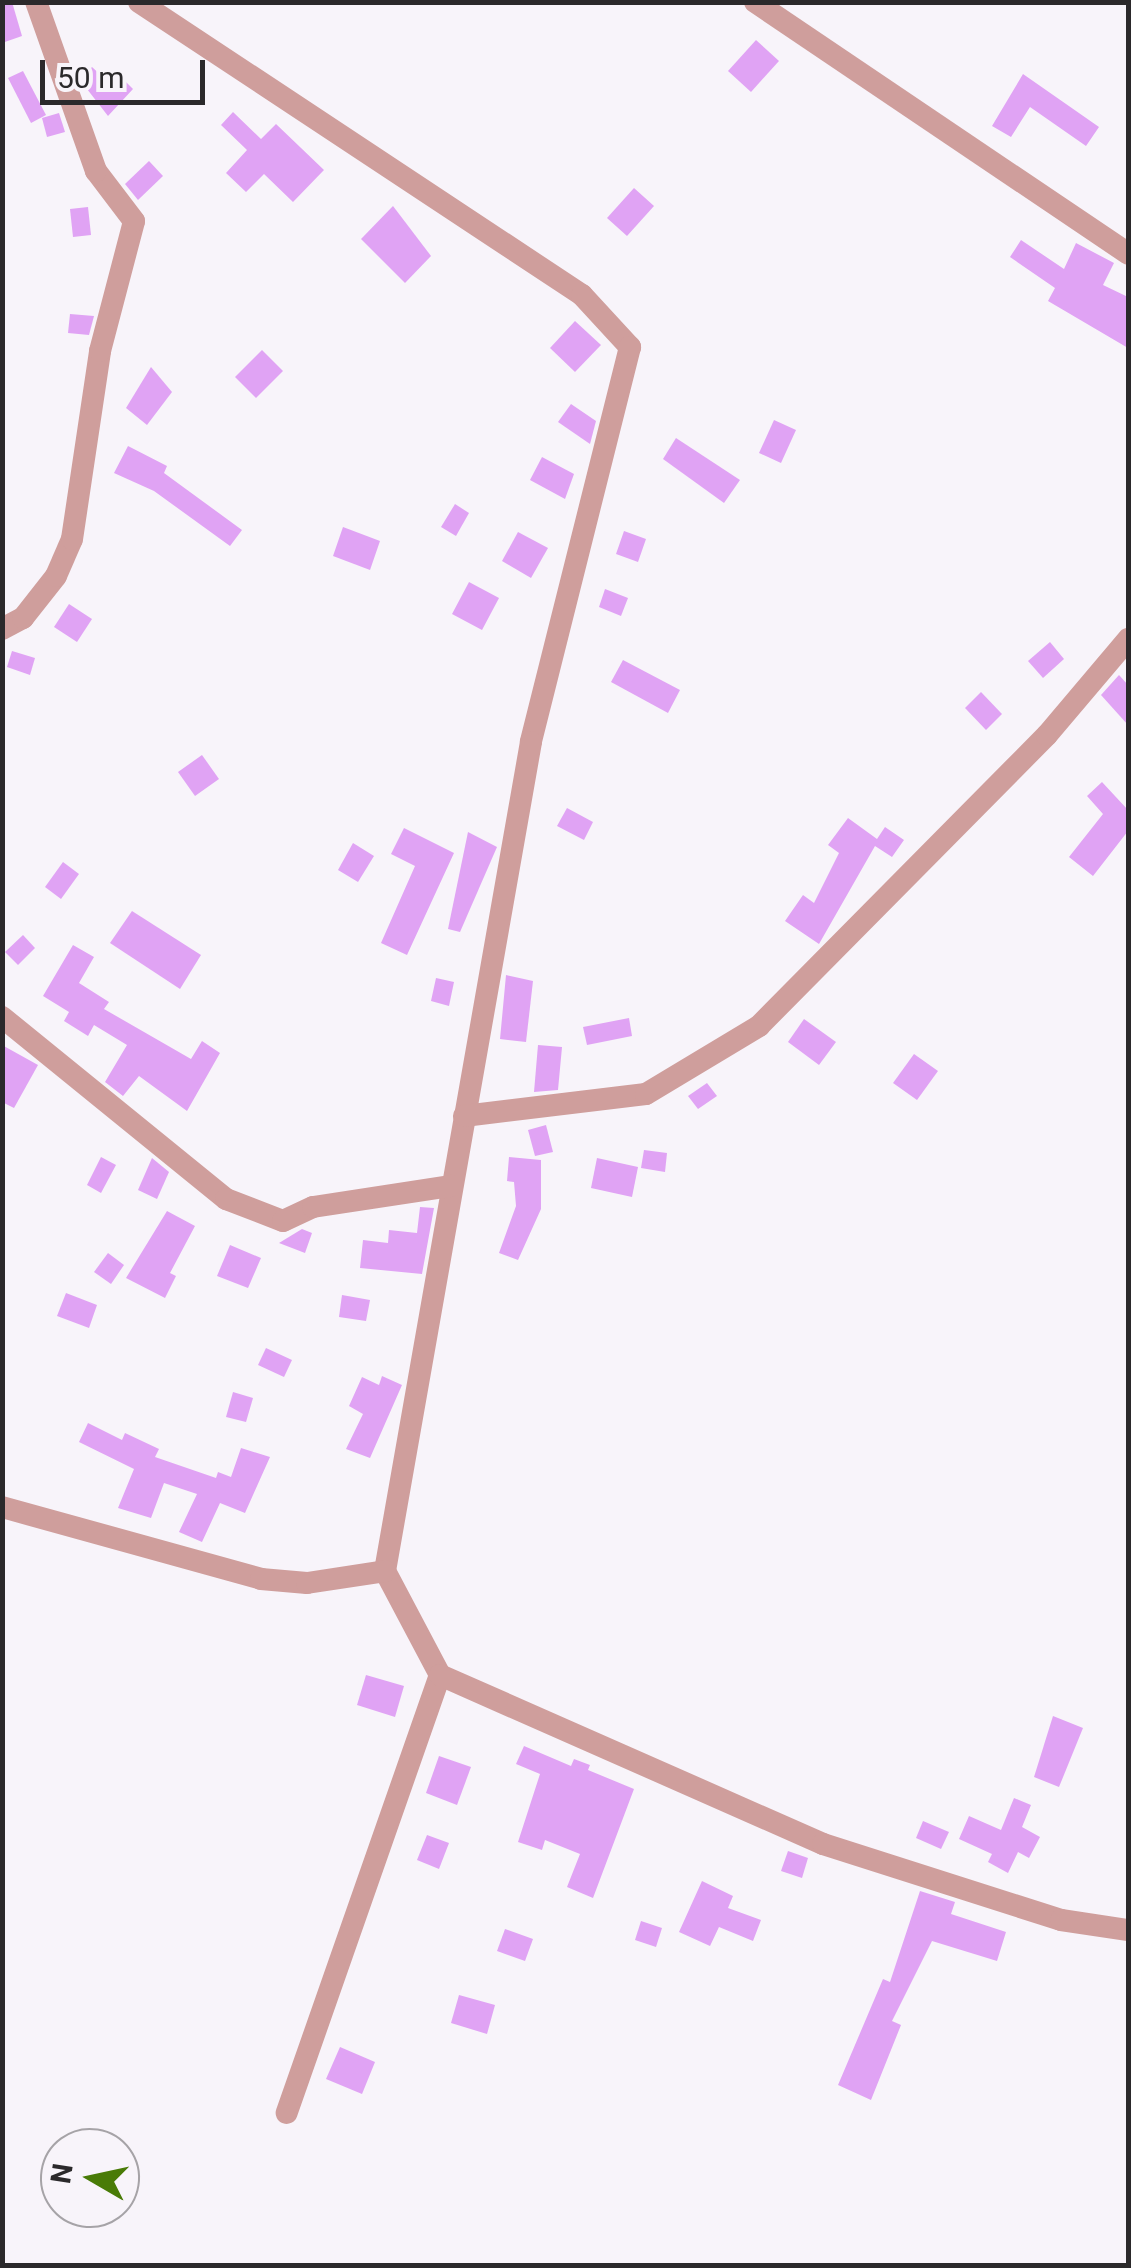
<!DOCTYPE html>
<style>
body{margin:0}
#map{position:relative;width:1131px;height:2268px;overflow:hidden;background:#f8f4fa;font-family:Roboto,sans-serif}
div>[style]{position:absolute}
.building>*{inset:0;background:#e0a3f4}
.street>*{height:22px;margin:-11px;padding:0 11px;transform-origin:11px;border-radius:11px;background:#cf9e9c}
span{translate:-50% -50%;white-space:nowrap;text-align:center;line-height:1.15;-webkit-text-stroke:8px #f8f4fa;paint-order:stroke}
.frame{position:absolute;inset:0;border:5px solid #2b292b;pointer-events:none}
.north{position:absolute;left:40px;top:2128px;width:100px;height:100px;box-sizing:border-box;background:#f8f4fa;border:2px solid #a6a3a7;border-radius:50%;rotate:279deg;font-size:28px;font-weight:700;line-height:40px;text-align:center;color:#2b292b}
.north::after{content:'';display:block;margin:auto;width:35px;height:45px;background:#497b07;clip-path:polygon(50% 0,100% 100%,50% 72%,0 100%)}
.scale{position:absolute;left:40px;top:60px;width:165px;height:45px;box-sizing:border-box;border:5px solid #2b292b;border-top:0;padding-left:12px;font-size:30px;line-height:35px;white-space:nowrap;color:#2b292b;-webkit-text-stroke:8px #f8f4fa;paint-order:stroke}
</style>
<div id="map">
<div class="building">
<div style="clip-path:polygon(2px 2px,12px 2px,22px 36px,2px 43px)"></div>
<div style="clip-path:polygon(756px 40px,779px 61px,751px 92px,728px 71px)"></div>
<div style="clip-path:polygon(92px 67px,105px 79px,114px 70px,133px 89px,108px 116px,80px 80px)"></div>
<div style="clip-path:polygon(23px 71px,46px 115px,31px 123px,8px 78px)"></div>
<div style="clip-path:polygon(1023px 74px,1099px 127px,1086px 146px,1030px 107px,1011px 137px,992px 126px)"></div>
<div style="clip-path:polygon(233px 112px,261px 139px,276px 124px,324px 170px,293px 202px,264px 174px,246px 192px,226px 173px,247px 150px,221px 125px)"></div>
<div style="clip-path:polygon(59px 113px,65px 132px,47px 137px,42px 118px)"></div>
<div style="clip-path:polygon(149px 161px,163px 176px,138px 200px,125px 184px)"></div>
<div style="clip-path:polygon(634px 188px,654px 206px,627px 236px,607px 218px)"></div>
<div style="clip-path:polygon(393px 206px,431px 256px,405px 283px,361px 239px)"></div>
<div style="clip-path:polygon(88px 207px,91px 235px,73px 237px,70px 209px)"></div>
<div style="clip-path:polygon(1021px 240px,1064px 269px,1076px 243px,1114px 263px,1103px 285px,1128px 297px,1128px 348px,1048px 301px,1055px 288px,1010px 257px)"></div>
<div style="clip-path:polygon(70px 314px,94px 316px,89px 335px,68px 333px)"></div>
<div style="clip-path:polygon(575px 321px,601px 345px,575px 372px,550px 348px)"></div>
<div style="clip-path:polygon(262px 350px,283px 371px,256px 398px,235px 377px)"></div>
<div style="clip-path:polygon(151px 367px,172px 392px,147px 425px,126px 408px)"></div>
<div style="clip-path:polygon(571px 404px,596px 421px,590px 444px,558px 422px)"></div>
<div style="clip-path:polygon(774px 420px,796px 430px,781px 463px,759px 453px)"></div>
<div style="clip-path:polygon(676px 438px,740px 480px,724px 503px,663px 459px)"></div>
<div style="clip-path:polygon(128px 446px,167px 466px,164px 473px,242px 530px,230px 546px,154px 491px,114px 473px)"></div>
<div style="clip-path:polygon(542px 457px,574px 474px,565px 499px,530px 480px)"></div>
<div style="clip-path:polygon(455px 504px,469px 513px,456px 536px,441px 527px)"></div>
<div style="clip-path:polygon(343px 527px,380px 541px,370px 570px,333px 556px)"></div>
<div style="clip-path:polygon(624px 531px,646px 539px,638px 562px,616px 554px)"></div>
<div style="clip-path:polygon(518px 532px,548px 548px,531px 578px,502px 561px)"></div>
<div style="clip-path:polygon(469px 582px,499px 598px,482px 630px,452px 614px)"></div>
<div style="clip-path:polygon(605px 589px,628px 598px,621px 616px,599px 607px)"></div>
<div style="clip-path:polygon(69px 604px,92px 619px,77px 642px,54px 627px)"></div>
<div style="clip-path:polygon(1050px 642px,1064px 659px,1043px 678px,1028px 661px)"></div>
<div style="clip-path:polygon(12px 651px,35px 658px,30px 675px,7px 667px)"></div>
<div style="clip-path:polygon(623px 660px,680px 690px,668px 713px,611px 682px)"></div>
<div style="clip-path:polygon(1119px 675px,1128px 685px,1128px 725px,1101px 695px)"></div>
<div style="clip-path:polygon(981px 692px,1002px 714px,986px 730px,965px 708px)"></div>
<div style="clip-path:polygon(202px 755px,219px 779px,195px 796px,178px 772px)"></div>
<div style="clip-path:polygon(1102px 782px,1128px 810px,1128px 831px,1093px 876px,1069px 857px,1103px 814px,1087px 796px)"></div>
<div style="clip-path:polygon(567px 808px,593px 822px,584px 840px,557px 826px)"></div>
<div style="clip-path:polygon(848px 818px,877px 839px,885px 827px,904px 840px,892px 857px,875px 846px,819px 944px,785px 921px,803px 895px,814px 903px,839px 853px,828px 845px)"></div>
<div style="clip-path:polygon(404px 828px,454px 853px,407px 955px,381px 943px,415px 866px,391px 854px)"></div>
<div style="clip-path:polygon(468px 832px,497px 847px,460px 932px,448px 929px)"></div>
<div style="clip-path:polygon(353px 843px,374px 856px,358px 882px,338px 870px)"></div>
<div style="clip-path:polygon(63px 862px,79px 874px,61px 899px,45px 887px)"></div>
<div style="clip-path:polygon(132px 911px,201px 955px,180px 989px,110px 943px)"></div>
<div style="clip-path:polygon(23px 935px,35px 948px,18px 965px,5px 952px)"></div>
<div style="clip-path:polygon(73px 945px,94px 957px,79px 983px,109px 1002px,104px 1009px,191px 1059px,202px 1041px,220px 1053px,187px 1111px,139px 1076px,123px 1096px,105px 1082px,127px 1045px,94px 1025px,88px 1036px,64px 1021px,69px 1012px,43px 996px)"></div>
<div style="clip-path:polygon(506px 975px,533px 981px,526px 1042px,500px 1039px)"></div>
<div style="clip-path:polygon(436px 978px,454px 982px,449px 1006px,431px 1001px)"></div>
<div style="clip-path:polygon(629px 1018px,632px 1036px,587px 1045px,583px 1027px)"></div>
<div style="clip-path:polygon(804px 1019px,836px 1042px,819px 1065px,788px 1042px)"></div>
<div style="clip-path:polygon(2px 1045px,38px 1065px,14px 1108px,2px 1102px)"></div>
<div style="clip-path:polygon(538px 1045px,562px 1047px,558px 1090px,534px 1092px)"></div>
<div style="clip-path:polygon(914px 1054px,938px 1071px,917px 1100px,893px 1083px)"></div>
<div style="clip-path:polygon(707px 1083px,717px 1096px,698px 1109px,688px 1096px)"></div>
<div style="clip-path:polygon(546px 1125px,553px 1152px,535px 1156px,528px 1130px)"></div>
<div style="clip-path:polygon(644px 1150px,667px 1153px,665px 1172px,641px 1168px)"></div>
<div style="clip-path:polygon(101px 1157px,116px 1165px,101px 1193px,87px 1185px)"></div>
<div style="clip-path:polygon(509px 1157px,541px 1160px,541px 1209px,518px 1260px,499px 1253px,516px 1206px,514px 1182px,507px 1181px)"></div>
<div style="clip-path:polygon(152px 1158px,169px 1172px,157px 1199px,138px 1190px)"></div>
<div style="clip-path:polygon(597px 1158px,638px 1167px,632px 1197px,591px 1188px)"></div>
<div style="clip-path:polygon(420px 1207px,434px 1208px,422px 1274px,360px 1268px,363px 1240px,388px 1243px,389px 1230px,417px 1233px)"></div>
<div style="clip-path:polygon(167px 1211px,195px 1226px,170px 1273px,176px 1276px,165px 1298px,126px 1278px)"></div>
<div style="clip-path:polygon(302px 1229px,312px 1233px,305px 1253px,279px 1243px)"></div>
<div style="clip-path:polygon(230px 1245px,261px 1258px,248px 1288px,217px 1276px)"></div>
<div style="clip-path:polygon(108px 1253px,124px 1265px,111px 1284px,94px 1272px)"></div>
<div style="clip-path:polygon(66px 1293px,97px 1305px,89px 1328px,57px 1316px)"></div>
<div style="clip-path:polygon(342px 1295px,370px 1300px,366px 1321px,339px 1317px)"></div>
<div style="clip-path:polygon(266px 1348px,292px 1360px,284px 1377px,258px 1365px)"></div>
<div style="clip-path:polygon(382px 1376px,402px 1385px,370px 1458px,346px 1449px,363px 1414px,349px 1406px,362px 1377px,379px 1385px)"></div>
<div style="clip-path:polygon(233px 1392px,253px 1398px,246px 1422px,226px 1417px)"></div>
<div style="clip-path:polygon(88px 1423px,122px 1440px,125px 1433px,159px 1449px,155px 1457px,216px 1478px,218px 1472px,231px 1477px,241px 1448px,270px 1457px,245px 1513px,220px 1503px,202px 1542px,179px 1532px,197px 1494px,164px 1483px,151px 1518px,118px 1508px,134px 1469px,79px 1442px)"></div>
<div style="clip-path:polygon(366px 1675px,404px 1686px,395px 1717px,357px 1705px)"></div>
<div style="clip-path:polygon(1053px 1716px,1083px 1728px,1059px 1787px,1034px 1777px)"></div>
<div style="clip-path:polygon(524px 1746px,571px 1766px,574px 1759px,590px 1765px,588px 1770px,634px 1789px,593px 1898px,567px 1887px,580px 1854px,545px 1840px,542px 1850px,518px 1842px,540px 1774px,516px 1764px)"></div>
<div style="clip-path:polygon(439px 1756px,471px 1767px,457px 1805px,426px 1793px)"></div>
<div style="clip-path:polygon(1014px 1798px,1031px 1805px,1022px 1827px,1040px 1837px,1029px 1858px,1018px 1852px,1008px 1873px,988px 1862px,992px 1854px,959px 1839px,969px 1816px,1001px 1830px)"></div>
<div style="clip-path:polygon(923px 1821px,949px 1832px,941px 1849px,916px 1838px)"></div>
<div style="clip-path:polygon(427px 1835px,449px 1843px,439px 1869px,417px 1860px)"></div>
<div style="clip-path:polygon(788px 1851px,808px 1858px,802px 1878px,781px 1871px)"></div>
<div style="clip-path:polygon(702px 1881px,733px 1896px,728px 1908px,761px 1920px,753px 1941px,719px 1927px,710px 1946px,679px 1932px)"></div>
<div style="clip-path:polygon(920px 1891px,955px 1902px,951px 1914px,1006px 1932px,997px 1961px,932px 1941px,892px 2021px,901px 2025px,871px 2100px,838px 2085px,883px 1979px,890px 1982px)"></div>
<div style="clip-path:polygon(641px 1921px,662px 1928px,656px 1947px,635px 1940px)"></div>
<div style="clip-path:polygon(505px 1929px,533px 1939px,525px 1961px,497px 1951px)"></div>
<div style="clip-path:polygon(459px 1995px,495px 2005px,487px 2034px,451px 2023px)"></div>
<div style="clip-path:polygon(340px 2047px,375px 2062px,362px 2094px,326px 2079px)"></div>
</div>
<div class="street">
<div style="left:139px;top:2px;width:531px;rotate:33.48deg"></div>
<div style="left:582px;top:295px;width:71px;rotate:47.3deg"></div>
<div style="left:630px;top:347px;width:407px;rotate:104.1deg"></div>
<div style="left:531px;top:742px;width:842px;rotate:99.99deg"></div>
<div style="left:385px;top:1571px;width:118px;rotate:62.1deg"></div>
<div style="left:440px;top:1675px;width:464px;rotate:109.3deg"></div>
<div style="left:755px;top:2px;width:450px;rotate:34deg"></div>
<div style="left:2px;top:629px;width:24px;rotate:-28deg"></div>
<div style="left:23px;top:618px;width:53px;rotate:-51.8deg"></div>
<div style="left:56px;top:576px;width:40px;rotate:-66.6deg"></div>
<div style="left:72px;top:539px;width:190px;rotate:-81.5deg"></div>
<div style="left:100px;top:351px;width:134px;rotate:-75.3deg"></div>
<div style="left:134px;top:221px;width:63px;rotate:-127.2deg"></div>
<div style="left:96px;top:171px;width:179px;rotate:-109.5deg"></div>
<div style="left:2px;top:1017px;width:289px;rotate:39.1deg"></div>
<div style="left:226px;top:1199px;width:61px;rotate:21.1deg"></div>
<div style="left:283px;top:1221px;width:33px;rotate:-25deg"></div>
<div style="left:313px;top:1207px;width:140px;rotate:-8.7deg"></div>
<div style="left:464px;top:1116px;width:183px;rotate:-6.9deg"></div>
<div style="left:646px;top:1094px;width:132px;rotate:-31deg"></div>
<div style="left:759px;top:1026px;width:409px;rotate:-45.3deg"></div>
<div style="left:1047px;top:735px;width:126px;rotate:-49.8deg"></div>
<div style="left:2px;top:1507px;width:269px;rotate:15.5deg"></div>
<div style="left:261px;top:1579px;width:46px;rotate:5deg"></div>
<div style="left:307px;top:1583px;width:79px;rotate:-8.7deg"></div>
<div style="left:440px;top:1675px;width:419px;rotate:23.8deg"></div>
<div style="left:823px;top:1844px;width:250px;rotate:17.7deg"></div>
<div style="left:1061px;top:1920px;width:68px;rotate:8.5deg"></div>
</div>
<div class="frame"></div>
<div class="north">N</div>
<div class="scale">50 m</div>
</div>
